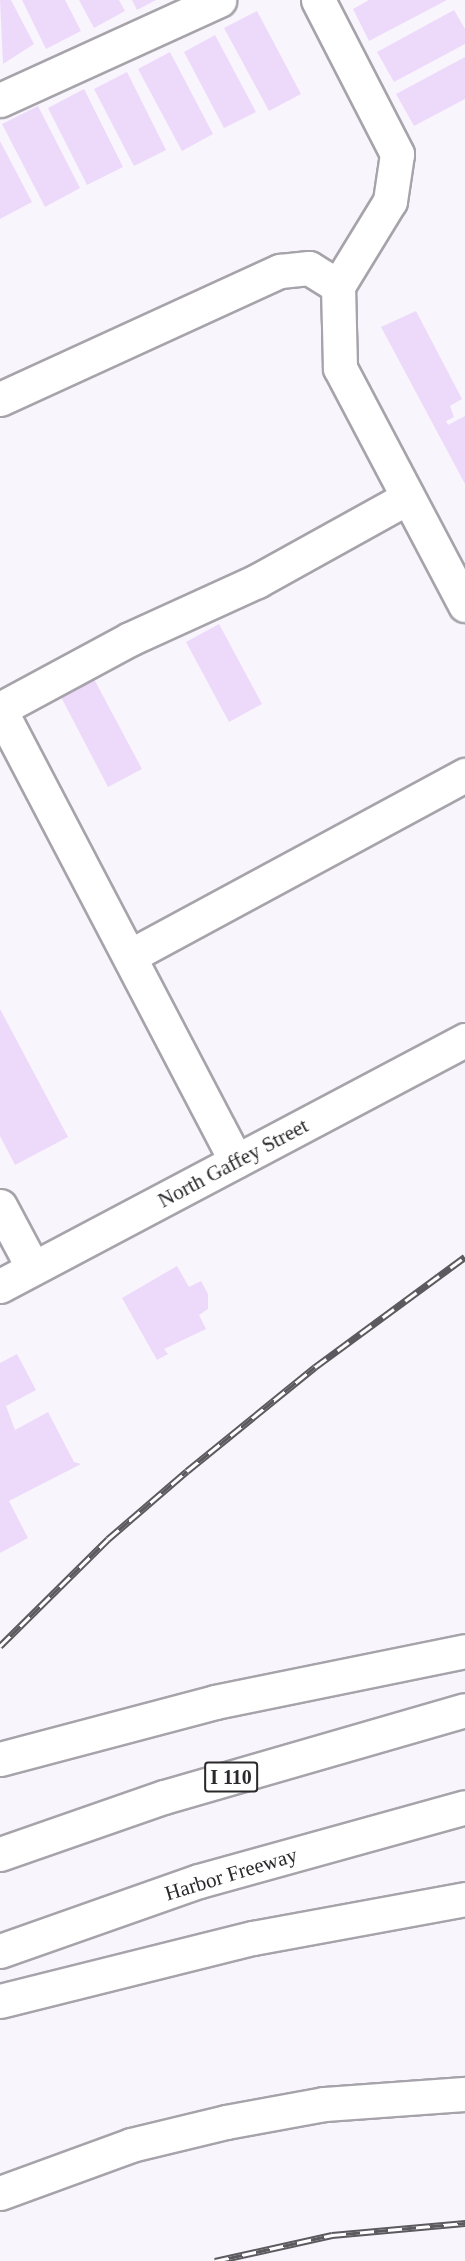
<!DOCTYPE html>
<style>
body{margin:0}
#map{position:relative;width:465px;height:2261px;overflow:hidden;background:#f9f5fc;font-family:Georgia,serif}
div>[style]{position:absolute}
.building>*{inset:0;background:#eddafa}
.roads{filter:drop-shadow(2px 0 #a7a3aa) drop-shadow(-2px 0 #a7a3aa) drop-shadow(0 2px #a7a3aa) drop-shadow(0 -2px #a7a3aa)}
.minor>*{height:33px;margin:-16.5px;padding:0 16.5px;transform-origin:16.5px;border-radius:16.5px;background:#fff}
.major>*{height:33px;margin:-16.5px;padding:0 16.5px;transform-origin:16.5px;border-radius:16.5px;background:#fff}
.highway>*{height:33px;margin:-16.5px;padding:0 16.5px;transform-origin:16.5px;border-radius:16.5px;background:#fff}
.rail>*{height:7px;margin-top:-3.5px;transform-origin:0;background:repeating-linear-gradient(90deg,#fff 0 14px,#5c5a5e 0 28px);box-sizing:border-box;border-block:2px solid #5c5a5e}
span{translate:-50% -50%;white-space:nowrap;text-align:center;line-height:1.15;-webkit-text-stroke:4.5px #fff;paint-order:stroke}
.shield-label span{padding:2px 4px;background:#fff;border:2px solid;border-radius:4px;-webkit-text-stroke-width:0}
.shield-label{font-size:20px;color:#2a282b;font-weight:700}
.street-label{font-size:21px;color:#2a282b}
</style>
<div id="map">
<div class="building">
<div style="clip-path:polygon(0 0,11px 0,34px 44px,3px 64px)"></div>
<div style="clip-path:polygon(22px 0,65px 0,81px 31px,46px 49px)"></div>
<div style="clip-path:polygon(79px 0,119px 0,125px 11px,94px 28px)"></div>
<div style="clip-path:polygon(132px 0,156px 0,137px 10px)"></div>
<div style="clip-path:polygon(369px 0,447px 0,369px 41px,353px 9px)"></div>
<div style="clip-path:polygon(454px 10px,465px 29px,465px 44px,394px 82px,377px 52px)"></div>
<div style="clip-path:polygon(257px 11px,301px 94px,269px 111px,224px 28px)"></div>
<div style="clip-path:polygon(215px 35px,256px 112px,224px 128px,184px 52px)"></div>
<div style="clip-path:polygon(170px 52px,213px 134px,182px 151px,138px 69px)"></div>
<div style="clip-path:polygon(465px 57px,465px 99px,414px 126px,396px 94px)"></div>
<div style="clip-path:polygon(127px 72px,166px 150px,134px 166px,94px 89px)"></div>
<div style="clip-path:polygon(84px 89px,123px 167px,87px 185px,48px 108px)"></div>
<div style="clip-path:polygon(38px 106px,80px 188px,45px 207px,2px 124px)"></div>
<div style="clip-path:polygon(0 141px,32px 202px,0 219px)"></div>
<div style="clip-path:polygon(416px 311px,462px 399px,450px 406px,454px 417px,446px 421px,448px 425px,465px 416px,465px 484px,381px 327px)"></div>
<div style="clip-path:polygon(219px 624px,262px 704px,229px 722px,186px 642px)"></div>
<div style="clip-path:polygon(94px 679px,142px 769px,108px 787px,61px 697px)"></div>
<div style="clip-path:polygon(0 1009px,68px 1137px,15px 1165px,0 1136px)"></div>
<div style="clip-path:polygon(177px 1266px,189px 1287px,201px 1281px,208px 1294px,208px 1309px,199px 1315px,206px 1329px,164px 1349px,168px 1354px,157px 1360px,122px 1298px)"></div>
<div style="clip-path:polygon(17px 1354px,36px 1390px,6px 1406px,15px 1430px,48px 1412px,74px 1462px,81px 1464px,9px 1501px,28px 1538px,0 1553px,0 1363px)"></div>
</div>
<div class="roads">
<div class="minor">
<div style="left:318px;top:0;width:173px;rotate:62.8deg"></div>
<div style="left:397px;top:154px;width:48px;rotate:98.5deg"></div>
<div style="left:390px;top:201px;width:100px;rotate:121.5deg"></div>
<div style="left:338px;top:286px;width:82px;rotate:88.6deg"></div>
<div style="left:340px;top:368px;width:268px;rotate:62.2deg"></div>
<div style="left:0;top:100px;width:241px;rotate:-24.5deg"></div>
<div style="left:0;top:399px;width:308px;rotate:-24.6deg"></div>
<div style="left:280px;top:271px;width:29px;rotate:-6deg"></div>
<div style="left:309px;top:268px;width:34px;rotate:32deg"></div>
<div style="left:0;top:709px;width:148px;rotate:-28.3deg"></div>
<div style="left:130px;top:639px;width:140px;rotate:-24.5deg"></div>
<div style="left:257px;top:581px;width:171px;rotate:-29deg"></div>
<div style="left:0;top:710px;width:509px;rotate:62.38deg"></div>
<div style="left:130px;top:956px;width:381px;rotate:-28.4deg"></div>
<div style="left:0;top:1206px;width:70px;rotate:62deg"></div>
</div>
<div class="major">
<div style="left:0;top:1286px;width:526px;rotate:-27.88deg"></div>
<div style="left:0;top:2193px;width:140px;rotate:-20.1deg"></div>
<div style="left:131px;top:2145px;width:98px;rotate:-13.6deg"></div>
<div style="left:226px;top:2122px;width:100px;rotate:-10.4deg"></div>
<div style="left:324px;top:2104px;width:141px;rotate:-4.1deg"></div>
</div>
<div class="highway">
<div style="left:0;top:1759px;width:222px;rotate:-14.8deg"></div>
<div style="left:215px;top:1702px;width:255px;rotate:-11.5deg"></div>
<div style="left:0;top:1854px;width:174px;rotate:-19.2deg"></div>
<div style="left:164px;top:1797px;width:313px;rotate:-16.1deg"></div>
<div style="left:0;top:1951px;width:211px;rotate:-19.4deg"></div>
<div style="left:199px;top:1881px;width:276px;rotate:-15.5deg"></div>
<div style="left:0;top:2001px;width:261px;rotate:-14deg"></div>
<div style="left:253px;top:1938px;width:216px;rotate:-10.4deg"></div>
</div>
</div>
<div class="rail">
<div style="left:0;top:1646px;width:152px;rotate:-44.7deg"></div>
<div style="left:108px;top:1539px;width:104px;rotate:-40.7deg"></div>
<div style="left:187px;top:1471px;width:165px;rotate:-39.1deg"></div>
<div style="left:315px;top:1367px;width:186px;rotate:-36.3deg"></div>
<div style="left:215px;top:2261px;width:120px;rotate:-12.5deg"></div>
<div style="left:332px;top:2235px;width:134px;rotate:-5.2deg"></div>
</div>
<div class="shield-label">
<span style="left:231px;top:1777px">I 110</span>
</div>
<div class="street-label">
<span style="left:233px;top:1163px;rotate:-28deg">North Gaffey Street</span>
<span style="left:231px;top:1874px;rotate:-17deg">Harbor Freeway</span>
</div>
</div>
